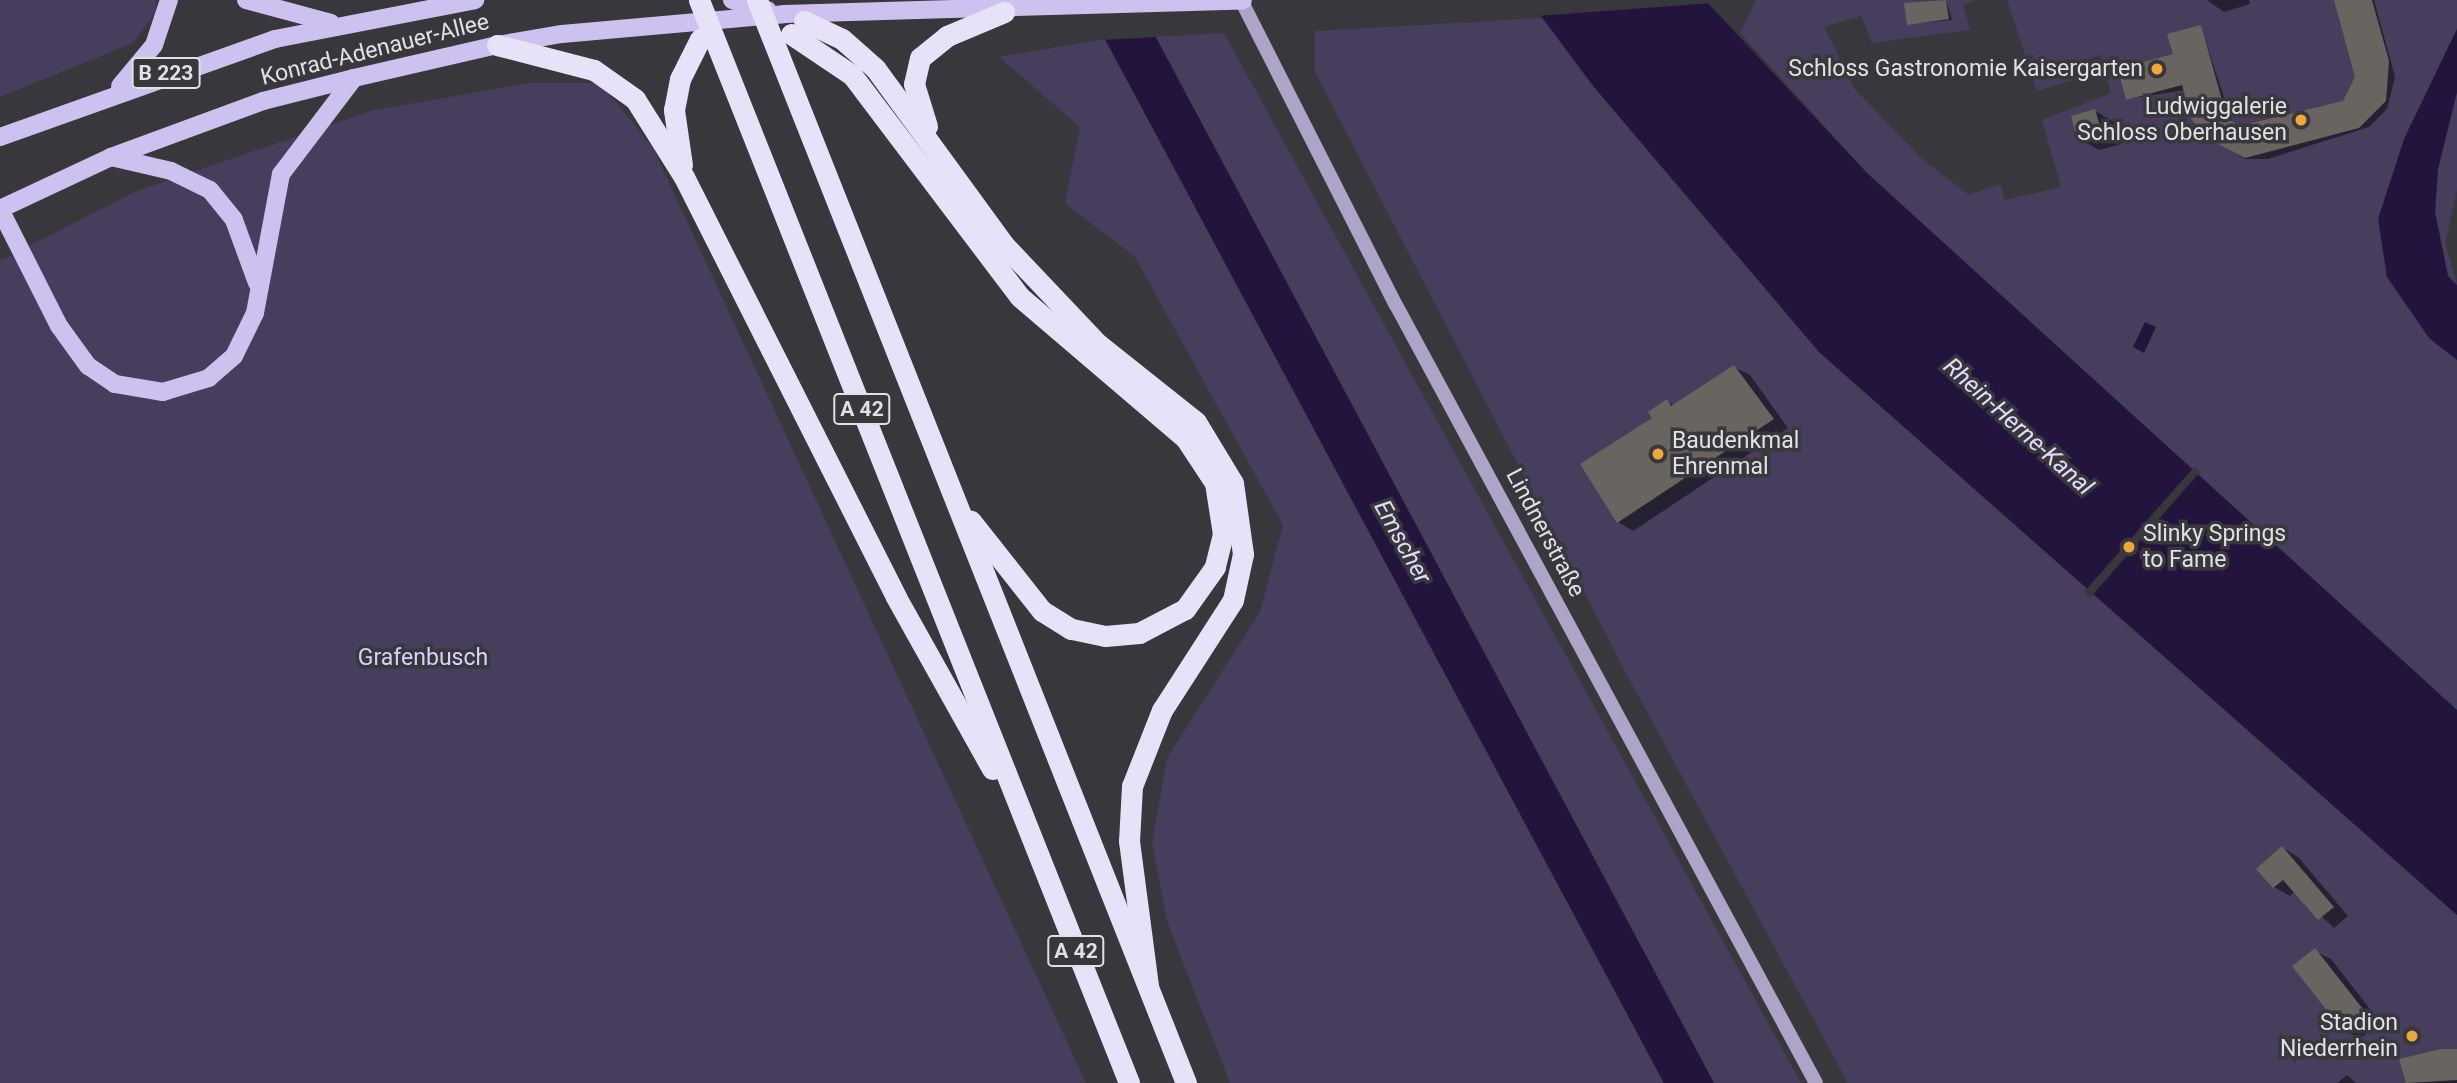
<!DOCTYPE html>
<meta charset="utf-8">
<style>
body{margin:0}
#map{position:relative;width:2457px;height:1083px;overflow:hidden;background:#38373b;font-family:Roboto,sans-serif}
div>[style]{position:absolute}
.green>*{inset:0;background:#473e5d}
.water>*{inset:0;background:#23143d}
.pier>*{inset:0;background:#38373b}
.shadow>*{inset:0;background:#0007}
.building>*{inset:0;background:#686460}
.secondary>*{height:14px;margin:-7px;padding:0 7px;transform-origin:7px;border-radius:7px;background:#ada4c7}
.primary>*{height:18px;margin:-9px;padding:0 9px;transform-origin:9px;border-radius:9px;background:#cdc1ef}
.highway>*{height:21px;margin:-10.5px;padding:0 10.5px;transform-origin:10.5px;border-radius:10.5px;background:#e8e2f9}
.dots>*{width:19px;height:19px;translate:-50% -50%;box-sizing:border-box;border:4px solid #38373b;border-radius:50%}
span{translate:-50% -50%;white-space:nowrap;text-align:center;line-height:1.15;-webkit-text-stroke:7px #38373b;paint-order:stroke}
.shield-label span{padding:2px 5px;background:#38373b;border:2px solid;border-radius:5px;-webkit-text-stroke-width:0}
.shield-label{font-size:21px;color:#e1e0e3;font-weight:700}
.street-label{font-size:23px;color:#e1e0e3}
.poi-label{font-size:23px;color:#e1e0e3}
.right{translate:-100% -50%;text-align:right}
.left{translate:0 -50%;text-align:left}
.park-label{font-size:23px;color:#dacffd}
.water-label{font-size:24px;color:#e2daf9;font-style:italic}
</style>
<div id="map">
<div class="green">
<div style="clip-path:polygon(0 0,156px 0,156px 12px,133px 43px,0 97px)"></div>
<div style="clip-path:polygon(1756px 0,1976px 0,1963px 5px,1970px 30px,1872px 43px,1861px 16px,1824px 27px,1854px 88px,1922px 159px,1969px 195px,2000px 184px,2005px 200px,2061px 187px,2042px 120px,2111px 93px,2100px 55px,2069px 66px,2073px 80px,2037px 91px,2007px 0,2457px 0,2457px 29px,2404px 139px,2429px 338px,2457px 360px,2457px 710px,1867px 173px,1740px 33px)"></div>
<div style="clip-path:polygon(1542px 18px,1819px 352px,2457px 915px,2457px 1083px,1848px 1083px,1626px 673px,1315px 72px,1315px 31px)"></div>
<div style="clip-path:polygon(1224px 33px,1801px 1083px,1714px 1083px,1155px 37px)"></div>
<div style="clip-path:polygon(1105px 39px,1183px 183px,1664px 1083px,1230px 1083px,1167px 921px,1152px 843px,1167px 758px,1260px 612px,1283px 525px,1135px 257px,1065px 203px,1080px 127px,999px 57px)"></div>
<div style="clip-path:polygon(530px 83px,600px 83px,653px 148px,1086px 1083px,0 1083px,0 261px,134px 192px,374px 110px)"></div>
<div style="clip-path:polygon(2457px 92px,2457px 190px,2445px 243px,2457px 285px,2448px 276px,2435px 212px,2438px 169px)"></div>
</div>
<div class="water">
<div style="clip-path:polygon(1084px 0,1136px 0,1714px 1083px,1664px 1083px)"></div>
<div style="clip-path:polygon(1529px 0,1705px 0,1867px 173px,2457px 710px,2457px 915px,1819px 352px,1593px 86px)"></div>
<div style="clip-path:polygon(2457px 29px,2457px 92px,2438px 169px,2435px 212px,2448px 276px,2457px 285px,2457px 360px,2429px 338px,2387px 277px,2378px 219px,2404px 139px)"></div>
<div style="clip-path:polygon(2145px 322px,2156px 327px,2144px 353px,2133px 347px)"></div>
</div>
<div class="pier">
<div style="clip-path:polygon(1139px 0,1159px 37px,1102px 40px,1081px 2px)"></div>
<div style="clip-path:polygon(1525px 0,1710px 0,1713px 3px,1537px 16px)"></div>
<div style="clip-path:polygon(2194px 467px,2200px 472px,2090px 598px,2084px 592px)"></div>
</div>
<div class="shadow">
<div style="clip-path:polygon(1946px 0,1952px 20px,1908px 24px,1906px 5px)"></div>
<div style="clip-path:polygon(2207px 0,2249px 0,2250px 4px,2224px 12px)"></div>
<div style="clip-path:polygon(2336px 0,2374px 0,2395px 77px,2387px 109px,2369px 127px,2268px 159px,2245px 159px,2207px 136px,2185px 90px,2127px 99px,2201px 27px,2232px 122px,2239px 127px,2344px 103px,2357px 77px)"></div>
<div style="clip-path:polygon(2095px 111px,2116px 123px,2121px 144px,2099px 150px,2078px 138px)"></div>
<div style="clip-path:polygon(1734px 367px,1750px 375px,1788px 428px,1633px 531px,1618px 522px,1654px 418px,1667px 401px,1673px 405px)"></div>
<div style="clip-path:polygon(2283px 848px,2298px 857px,2348px 916px,2334px 928px,2295px 891px,2290px 896px,2274px 887px)"></div>
<div style="clip-path:polygon(2315px 951px,2331px 959px,2380px 1022px,2360px 1039px,2344px 1030px)"></div>
<div style="clip-path:polygon(2457px 1054px,2457px 1083px,2407px 1083px,2401px 1060px)"></div>
<div style="clip-path:polygon(2347px 1075px,2356px 1083px,2337px 1083px)"></div>
</div>
<div class="building">
<div style="clip-path:polygon(1946px 0,1949px 19px,1907px 25px,1904px 3px)"></div>
<div style="clip-path:polygon(2334px 0,2372px 0,2389px 61px,2386px 101px,2359px 128px,2245px 158px,2205px 137px,2191px 118px,2182px 85px,2126px 100px,2118px 69px,2173px 54px,2167px 34px,2201px 25px,2227px 118px,2239px 126px,2343px 101px,2355px 77px)"></div>
<div style="clip-path:polygon(2095px 109px,2102px 133px,2077px 139px,2071px 116px)"></div>
<div style="clip-path:polygon(1734px 365px,1774px 419px,1617px 523px,1580px 464px,1652px 418px,1648px 412px,1667px 399px,1671px 406px)"></div>
<div style="clip-path:polygon(2282px 846px,2334px 907px,2318px 920px,2283px 880px,2273px 888px,2256px 869px)"></div>
<div style="clip-path:polygon(2315px 948px,2366px 1013px,2343px 1031px,2292px 966px)"></div>
<div style="clip-path:polygon(2441px 1049px,2457px 1049px,2457px 1080px,2406px 1083px,2399px 1059px)"></div>
</div>
<div class="secondary">
<div style="left:1241px;top:0;width:342px;rotate:63.1deg"></div>
<div style="left:1396px;top:305px;width:884px;rotate:61.64deg"></div>
</div>
<div class="primary">
<div style="left:246px;top:0;width:88px;rotate:15.1deg"></div>
<div style="left:732px;top:0;width:37px;rotate:16deg"></div>
<div style="left:354px;top:78px;width:121px;rotate:127.2deg"></div>
<div style="left:281px;top:174px;width:141px;rotate:100.6deg"></div>
<div style="left:255px;top:313px;width:48px;rotate:116deg"></div>
<div style="left:234px;top:356px;width:33px;rotate:139deg"></div>
<div style="left:209px;top:378px;width:48px;rotate:163.1deg"></div>
<div style="left:163px;top:392px;width:49px;rotate:-170.5deg"></div>
<div style="left:115px;top:384px;width:32px;rotate:-146deg"></div>
<div style="left:88px;top:366px;width:49px;rotate:-125.9deg"></div>
<div style="left:59px;top:326px;width:131px;rotate:-116.8deg"></div>
<div style="left:0;top:209px;width:123px;rotate:-25.1deg"></div>
<div style="left:111px;top:157px;width:162px;rotate:-20.2deg"></div>
<div style="left:263px;top:101px;width:94px;rotate:-14.2deg"></div>
<div style="left:354px;top:78px;width:147px;rotate:-13deg"></div>
<div style="left:497px;top:45px;width:66px;rotate:-9.6deg"></div>
<div style="left:562px;top:34px;width:223px;rotate:-5.1deg"></div>
<div style="left:784px;top:14px;width:459px;rotate:-1.7deg"></div>
<div style="left:120px;top:86px;width:53px;rotate:-50.3deg"></div>
<div style="left:154px;top:45px;width:47px;rotate:-71.6deg"></div>
<div style="left:0;top:137px;width:292px;rotate:-19.6deg"></div>
<div style="left:275px;top:39px;width:204px;rotate:-11deg"></div>
<div style="left:111px;top:157px;width:62px;rotate:13.1deg"></div>
<div style="left:171px;top:171px;width:43px;rotate:26deg"></div>
<div style="left:210px;top:190px;width:38px;rotate:51deg"></div>
<div style="left:234px;top:220px;width:67px;rotate:69.9deg"></div>
</div>
<div class="highway">
<div style="left:699px;top:0;width:1165px;rotate:68.34deg"></div>
<div style="left:757px;top:0;width:1165px;rotate:68.39deg"></div>
<div style="left:804px;top:21px;width:42px;rotate:25.3deg"></div>
<div style="left:842px;top:39px;width:44px;rotate:41.3deg"></div>
<div style="left:875px;top:68px;width:219px;rotate:53.9deg"></div>
<div style="left:1004px;top:245px;width:137px;rotate:46.5deg"></div>
<div style="left:1098px;top:344px;width:125px;rotate:38.5deg"></div>
<div style="left:1196px;top:422px;width:71px;rotate:58.8deg"></div>
<div style="left:1233px;top:483px;width:72px;rotate:82deg"></div>
<div style="left:1243px;top:554px;width:47px;rotate:102.3deg"></div>
<div style="left:1233px;top:600px;width:131px;rotate:122.8deg"></div>
<div style="left:1162px;top:710px;width:82px;rotate:111.5deg"></div>
<div style="left:1132px;top:786px;width:55px;rotate:93.1deg"></div>
<div style="left:1129px;top:841px;width:146px;rotate:82.5deg"></div>
<div style="left:791px;top:34px;width:73px;rotate:33.9deg"></div>
<div style="left:852px;top:75px;width:278px;rotate:52.9deg"></div>
<div style="left:1020px;top:297px;width:218px;rotate:40.5deg"></div>
<div style="left:1186px;top:439px;width:53px;rotate:56.6deg"></div>
<div style="left:1215px;top:483px;width:52px;rotate:81.1deg"></div>
<div style="left:1223px;top:534px;width:34px;rotate:104deg"></div>
<div style="left:1215px;top:567px;width:52px;rotate:125.5deg"></div>
<div style="left:1185px;top:609px;width:52px;rotate:152.4deg"></div>
<div style="left:1139px;top:633px;width:34px;rotate:175deg"></div>
<div style="left:1105px;top:636px;width:35px;rotate:-168deg"></div>
<div style="left:1071px;top:629px;width:34px;rotate:-148deg"></div>
<div style="left:1042px;top:611px;width:115px;rotate:-128.3deg"></div>
<div style="left:497px;top:45px;width:100px;rotate:14.5deg"></div>
<div style="left:594px;top:70px;width:50px;rotate:35.3deg"></div>
<div style="left:635px;top:99px;width:92px;rotate:57.9deg"></div>
<div style="left:684px;top:177px;width:470px;rotate:63.2deg"></div>
<div style="left:896px;top:597px;width:197px;rotate:60.8deg"></div>
<div style="left:927px;top:126px;width:44px;rotate:-107.2deg"></div>
<div style="left:914px;top:84px;width:27px;rotate:-77deg"></div>
<div style="left:920px;top:58px;width:35px;rotate:-39deg"></div>
<div style="left:947px;top:36px;width:62px;rotate:-22.8deg"></div>
<div style="left:682px;top:165px;width:56px;rotate:-98.3deg"></div>
<div style="left:674px;top:110px;width:32px;rotate:-79deg"></div>
<div style="left:680px;top:79px;width:45px;rotate:-63.4deg"></div>
</div>
<div class="dots">
<div style="left:2157px;top:69px;background:#eda83b"></div>
<div style="left:2301px;top:120px;background:#eda83b"></div>
<div style="left:1658px;top:454px;background:#eda83b"></div>
<div style="left:2129px;top:547px;background:#eda83b"></div>
<div style="left:2412px;top:1036px;background:#eda83b"></div>
</div>
<div class="shield-label">
<span style="left:166px;top:73px">B 223</span>
<span style="left:862px;top:409px">A 42</span>
<span style="left:1076px;top:951px">A 42</span>
</div>
<div class="street-label">
<span style="left:375px;top:50px;rotate:-14deg">Konrad-Adenauer-Allee</span>
<span style="left:1545px;top:533px;rotate:62deg">Lindnerstraße</span>
</div>
<div class="poi-label">
<span class="right" style="left:2143px;top:69px">Schloss Gastronomie Kaisergarten</span>
<span class="right" style="left:2287px;top:120px">Ludwiggalerie<br>Schloss Oberhausen</span>
<span class="left" style="left:1672px;top:454px">Baudenkmal<br>Ehrenmal</span>
<span class="left" style="left:2143px;top:547px">Slinky Springs<br>to Fame</span>
<span class="right" style="left:2398px;top:1036px">Stadion<br>Niederrhein</span>
</div>
<div class="park-label">
<span style="left:423px;top:658px">Grafenbusch</span>
</div>
<div class="water-label">
<span style="left:2018px;top:427px;rotate:42deg">Rhein-Herne-Kanal</span>
<span style="left:1402px;top:542px;rotate:61deg">Emscher</span>
</div>
</div>
